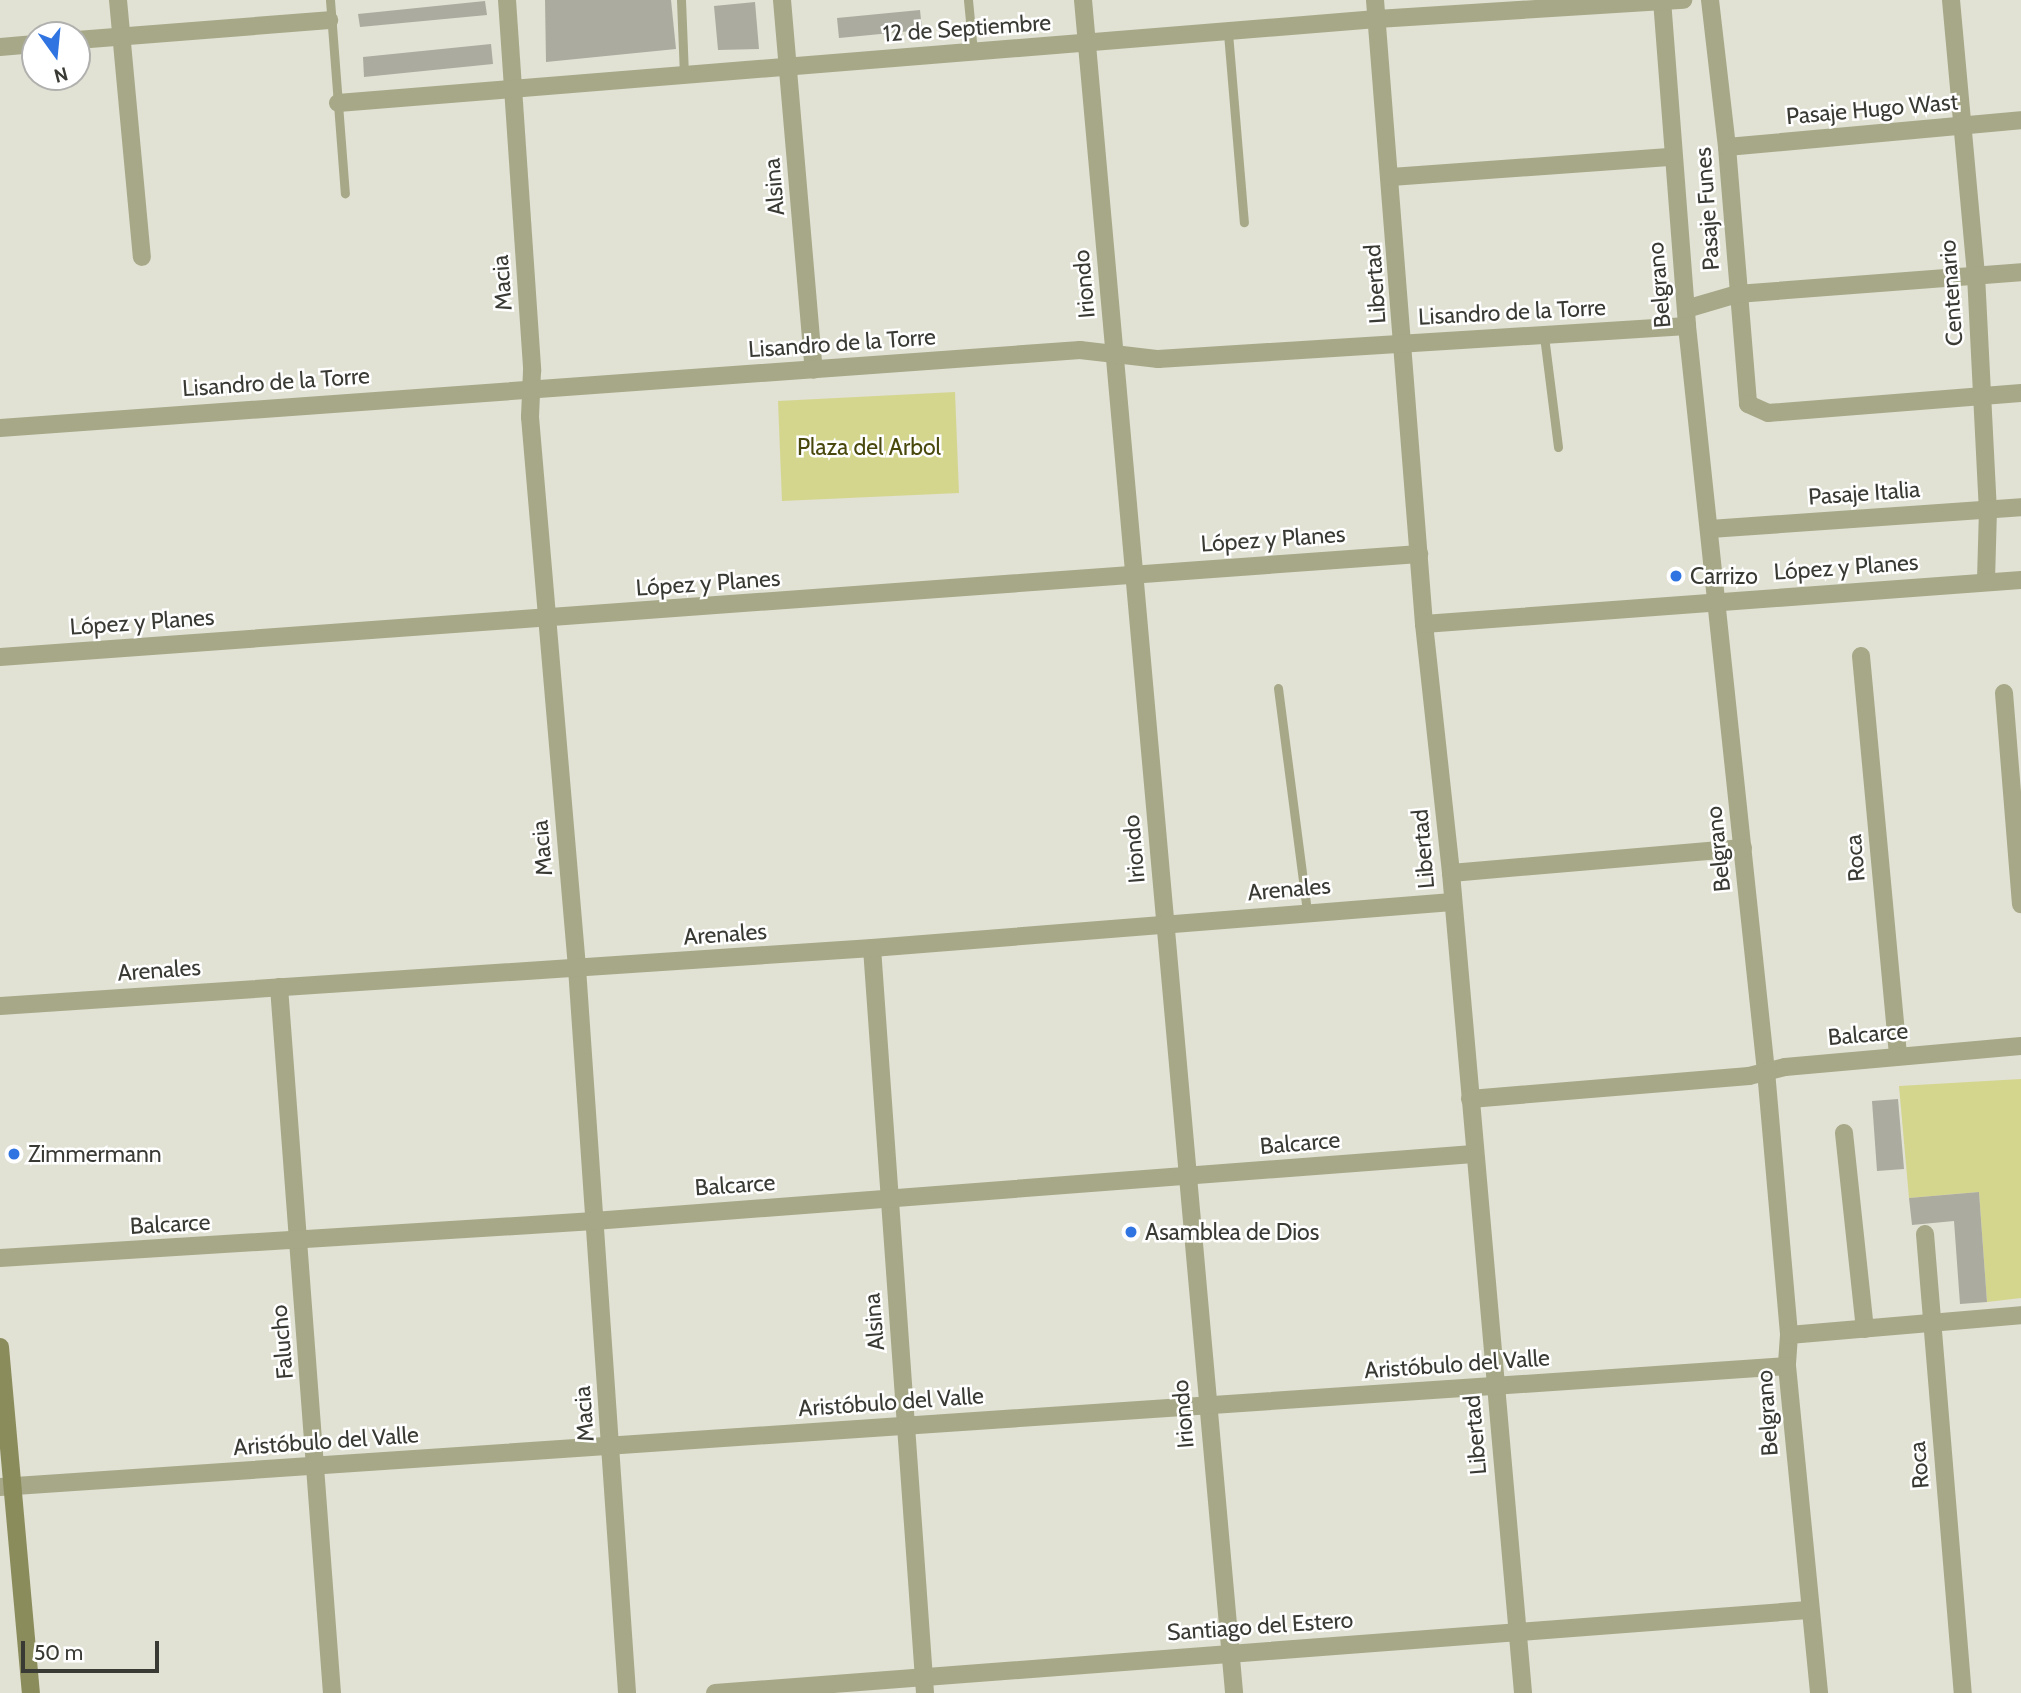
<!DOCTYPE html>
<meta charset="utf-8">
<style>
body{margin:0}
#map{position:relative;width:2021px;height:1693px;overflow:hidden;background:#e1e1d4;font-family:Cabin,sans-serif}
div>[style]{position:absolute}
.green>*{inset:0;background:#d4d68e}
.building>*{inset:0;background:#abac9f}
.lane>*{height:9px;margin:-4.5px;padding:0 4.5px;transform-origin:4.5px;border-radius:4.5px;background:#a6a887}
.street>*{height:18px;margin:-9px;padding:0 9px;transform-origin:9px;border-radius:9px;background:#a6a887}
.secondary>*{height:18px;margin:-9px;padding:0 9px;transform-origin:9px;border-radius:9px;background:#8b8c5b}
.dots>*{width:19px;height:19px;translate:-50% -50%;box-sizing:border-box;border:4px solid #fff;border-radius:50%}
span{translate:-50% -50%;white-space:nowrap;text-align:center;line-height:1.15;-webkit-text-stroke:5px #fff;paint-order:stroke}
.street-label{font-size:23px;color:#3a3a35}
.park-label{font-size:23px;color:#4a490d}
.poi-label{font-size:23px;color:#3a3a35}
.left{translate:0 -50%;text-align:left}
.north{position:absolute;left:21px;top:21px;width:70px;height:70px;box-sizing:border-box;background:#fff;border:2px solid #b0b0ae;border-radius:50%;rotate:165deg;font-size:19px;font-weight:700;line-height:28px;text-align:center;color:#3a3a35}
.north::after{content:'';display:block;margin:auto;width:24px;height:32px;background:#2f74e1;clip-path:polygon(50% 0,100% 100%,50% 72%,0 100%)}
.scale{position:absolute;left:21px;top:1641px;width:138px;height:32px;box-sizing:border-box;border:4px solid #3a3a35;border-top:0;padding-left:9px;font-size:21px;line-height:24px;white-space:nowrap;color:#3a3a35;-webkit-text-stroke:5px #fff;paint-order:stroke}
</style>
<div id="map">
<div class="green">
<div style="clip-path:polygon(955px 392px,959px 493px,782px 501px,778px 401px)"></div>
<div style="clip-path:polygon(2021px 1079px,2021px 1298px,1987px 1302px,1979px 1192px,1909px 1198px,1899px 1086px)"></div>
</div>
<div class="building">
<div style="clip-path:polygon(545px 0,671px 0,676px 49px,546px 62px)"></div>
<div style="clip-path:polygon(485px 1px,487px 15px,360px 27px,358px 14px)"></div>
<div style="clip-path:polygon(755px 2px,759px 49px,718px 50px,714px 6px)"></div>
<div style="clip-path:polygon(920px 10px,922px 30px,839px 38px,837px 18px)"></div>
<div style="clip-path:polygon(491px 44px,493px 64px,364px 77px,363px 57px)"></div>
<div style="clip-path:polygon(1898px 1099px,1904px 1169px,1877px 1171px,1872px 1101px)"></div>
<div style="clip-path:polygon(1979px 1192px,1987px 1302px,1960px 1304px,1954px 1221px,1912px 1225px,1909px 1198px)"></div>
</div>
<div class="lane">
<div style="left:330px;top:0;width:194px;rotate:85.6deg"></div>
<div style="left:681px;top:0;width:75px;rotate:87.7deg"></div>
<div style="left:968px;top:0;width:52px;rotate:84.5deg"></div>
<div style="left:1228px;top:33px;width:190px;rotate:85.2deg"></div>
<div style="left:1544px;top:336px;width:112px;rotate:82.8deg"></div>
<div style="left:1278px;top:688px;width:225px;rotate:82.6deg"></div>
</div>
<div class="street">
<div style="left:118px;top:0;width:258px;rotate:84.7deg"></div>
<div style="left:507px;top:0;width:372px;rotate:86.1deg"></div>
<div style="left:532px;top:371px;width:46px;rotate:92.5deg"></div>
<div style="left:530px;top:417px;width:553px;rotate:85.12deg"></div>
<div style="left:577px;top:968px;width:727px;rotate:86.05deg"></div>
<div style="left:782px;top:0;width:371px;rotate:85.1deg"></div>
<div style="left:1083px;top:0;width:1700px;rotate:84.9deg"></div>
<div style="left:1375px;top:0;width:626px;rotate:85.51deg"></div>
<div style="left:1424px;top:624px;width:250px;rotate:83.8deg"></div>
<div style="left:1451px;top:873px;width:823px;rotate:84.98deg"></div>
<div style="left:1662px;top:0;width:327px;rotate:85.6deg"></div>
<div style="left:1687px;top:326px;width:749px;rotate:83.95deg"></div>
<div style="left:1766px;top:1071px;width:265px;rotate:85deg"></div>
<div style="left:1789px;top:1335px;width:31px;rotate:94deg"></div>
<div style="left:1787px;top:1366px;width:329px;rotate:84.4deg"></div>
<div style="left:1710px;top:0;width:148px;rotate:83.4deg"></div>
<div style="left:1727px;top:147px;width:258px;rotate:85.3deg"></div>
<div style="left:1748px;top:404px;width:22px;rotate:24deg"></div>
<div style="left:1768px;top:413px;width:254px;rotate:-4.5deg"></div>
<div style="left:1951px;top:0;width:276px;rotate:84.8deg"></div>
<div style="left:1976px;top:275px;width:234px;rotate:87.1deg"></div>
<div style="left:1988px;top:509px;width:73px;rotate:91.6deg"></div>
<div style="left:77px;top:40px;width:253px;rotate:-4.5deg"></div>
<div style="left:0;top:47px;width:35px;rotate:-5deg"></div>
<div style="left:338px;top:103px;width:1042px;rotate:-4.62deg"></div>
<div style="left:1377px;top:19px;width:307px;rotate:-3.6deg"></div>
<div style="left:1727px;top:147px;width:295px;rotate:-5.2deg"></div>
<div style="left:1391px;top:177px;width:282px;rotate:-4.1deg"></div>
<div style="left:1686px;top:309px;width:53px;rotate:-16.4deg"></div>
<div style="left:1737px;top:294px;width:285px;rotate:-4.4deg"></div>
<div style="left:0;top:428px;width:1083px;rotate:-4.13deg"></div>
<div style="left:1080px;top:350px;width:79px;rotate:6.6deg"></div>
<div style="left:1158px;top:359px;width:530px;rotate:-3.57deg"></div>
<div style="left:1710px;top:529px;width:312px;rotate:-4deg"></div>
<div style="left:1424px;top:624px;width:599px;rotate:-4.22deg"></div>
<div style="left:1861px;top:656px;width:402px;rotate:84.7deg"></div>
<div style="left:0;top:657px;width:1423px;rotate:-4.15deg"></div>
<div style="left:2004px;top:693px;width:212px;rotate:85.4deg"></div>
<div style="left:1451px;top:873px;width:293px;rotate:-4.9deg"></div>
<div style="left:872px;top:948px;width:747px;rotate:85.93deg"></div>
<div style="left:279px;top:987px;width:708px;rotate:85.71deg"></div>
<div style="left:0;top:1006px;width:874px;rotate:-3.81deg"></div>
<div style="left:872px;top:948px;width:582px;rotate:-4.53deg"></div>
<div style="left:1470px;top:1099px;width:280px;rotate:-4.7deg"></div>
<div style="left:1749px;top:1076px;width:37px;rotate:-14deg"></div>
<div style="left:1785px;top:1067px;width:237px;rotate:-5.1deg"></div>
<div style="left:1844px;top:1133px;width:197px;rotate:83.9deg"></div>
<div style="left:1925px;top:1234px;width:461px;rotate:85.3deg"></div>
<div style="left:0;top:1258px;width:595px;rotate:-3.56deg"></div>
<div style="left:594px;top:1221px;width:882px;rotate:-4.36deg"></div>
<div style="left:1789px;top:1335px;width:233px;rotate:-4.9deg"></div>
<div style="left:0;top:1487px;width:1791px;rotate:-3.87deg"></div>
<div style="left:715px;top:1693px;width:1096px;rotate:-4.34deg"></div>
</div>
<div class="secondary">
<div style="left:0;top:1347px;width:347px;rotate:84.9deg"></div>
</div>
<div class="dots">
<div style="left:1676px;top:576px;background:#2f74e1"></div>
<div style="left:14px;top:1154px;background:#2f74e1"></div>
<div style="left:1131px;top:1232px;background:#2f74e1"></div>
</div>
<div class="street-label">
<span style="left:967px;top:28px;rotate:-4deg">12 de Septiembre</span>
<span style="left:1872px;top:109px;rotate:-5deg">Pasaje Hugo Wast</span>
<span style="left:774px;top:187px;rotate:-95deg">Alsina</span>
<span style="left:1707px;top:209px;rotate:-94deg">Pasaje Funes</span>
<span style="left:502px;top:283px;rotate:-94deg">Macia</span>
<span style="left:1084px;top:284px;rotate:-95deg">Iriondo</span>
<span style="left:1375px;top:284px;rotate:-94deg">Libertad</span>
<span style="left:1659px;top:285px;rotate:-95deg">Belgrano</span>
<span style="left:1951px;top:293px;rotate:-94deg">Centenario</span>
<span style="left:1512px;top:312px;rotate:-3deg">Lisandro de la Torre</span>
<span style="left:842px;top:343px;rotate:-4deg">Lisandro de la Torre</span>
<span style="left:276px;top:382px;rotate:-4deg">Lisandro de la Torre</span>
<span style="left:1864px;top:493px;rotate:-4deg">Pasaje Italia</span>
<span style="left:1273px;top:539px;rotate:-4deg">López y Planes</span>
<span style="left:1846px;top:567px;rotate:-4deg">López y Planes</span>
<span style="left:708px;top:583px;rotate:-4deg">López y Planes</span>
<span style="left:142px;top:622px;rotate:-4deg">López y Planes</span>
<span style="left:542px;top:848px;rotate:-95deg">Macia</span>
<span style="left:1134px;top:849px;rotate:-95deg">Iriondo</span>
<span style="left:1423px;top:849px;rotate:-95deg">Libertad</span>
<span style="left:1718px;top:849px;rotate:-96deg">Belgrano</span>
<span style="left:1855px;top:858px;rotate:-95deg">Roca</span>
<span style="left:1289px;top:889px;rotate:-5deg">Arenales</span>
<span style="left:725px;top:934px;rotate:-4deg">Arenales</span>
<span style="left:159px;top:970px;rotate:-4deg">Arenales</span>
<span style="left:1868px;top:1034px;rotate:-5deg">Balcarce</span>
<span style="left:1300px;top:1143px;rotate:-5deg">Balcarce</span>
<span style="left:735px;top:1185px;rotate:-4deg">Balcarce</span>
<span style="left:170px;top:1224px;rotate:-3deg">Balcarce</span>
<span style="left:874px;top:1322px;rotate:-95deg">Alsina</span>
<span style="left:282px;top:1342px;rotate:-95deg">Falucho</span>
<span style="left:1457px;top:1364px;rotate:-4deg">Aristóbulo del Valle</span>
<span style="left:891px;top:1402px;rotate:-4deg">Aristóbulo del Valle</span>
<span style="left:1767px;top:1413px;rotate:-94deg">Belgrano</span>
<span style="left:584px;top:1414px;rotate:-94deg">Macia</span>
<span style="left:1183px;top:1414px;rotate:-95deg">Iriondo</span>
<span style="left:1475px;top:1435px;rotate:-95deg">Libertad</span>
<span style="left:326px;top:1441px;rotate:-4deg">Aristóbulo del Valle</span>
<span style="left:1919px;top:1465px;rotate:-95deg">Roca</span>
<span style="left:1260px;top:1626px;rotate:-4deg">Santiago del Estero</span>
</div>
<div class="park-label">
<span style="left:869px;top:447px">Plaza del Arbol</span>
</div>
<div class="poi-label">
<span class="left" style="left:1690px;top:576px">Carrizo</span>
<span class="left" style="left:28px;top:1154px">Zimmermann</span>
<span class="left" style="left:1145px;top:1232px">Asamblea de Dios</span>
</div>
<div class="north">N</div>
<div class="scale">50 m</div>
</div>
